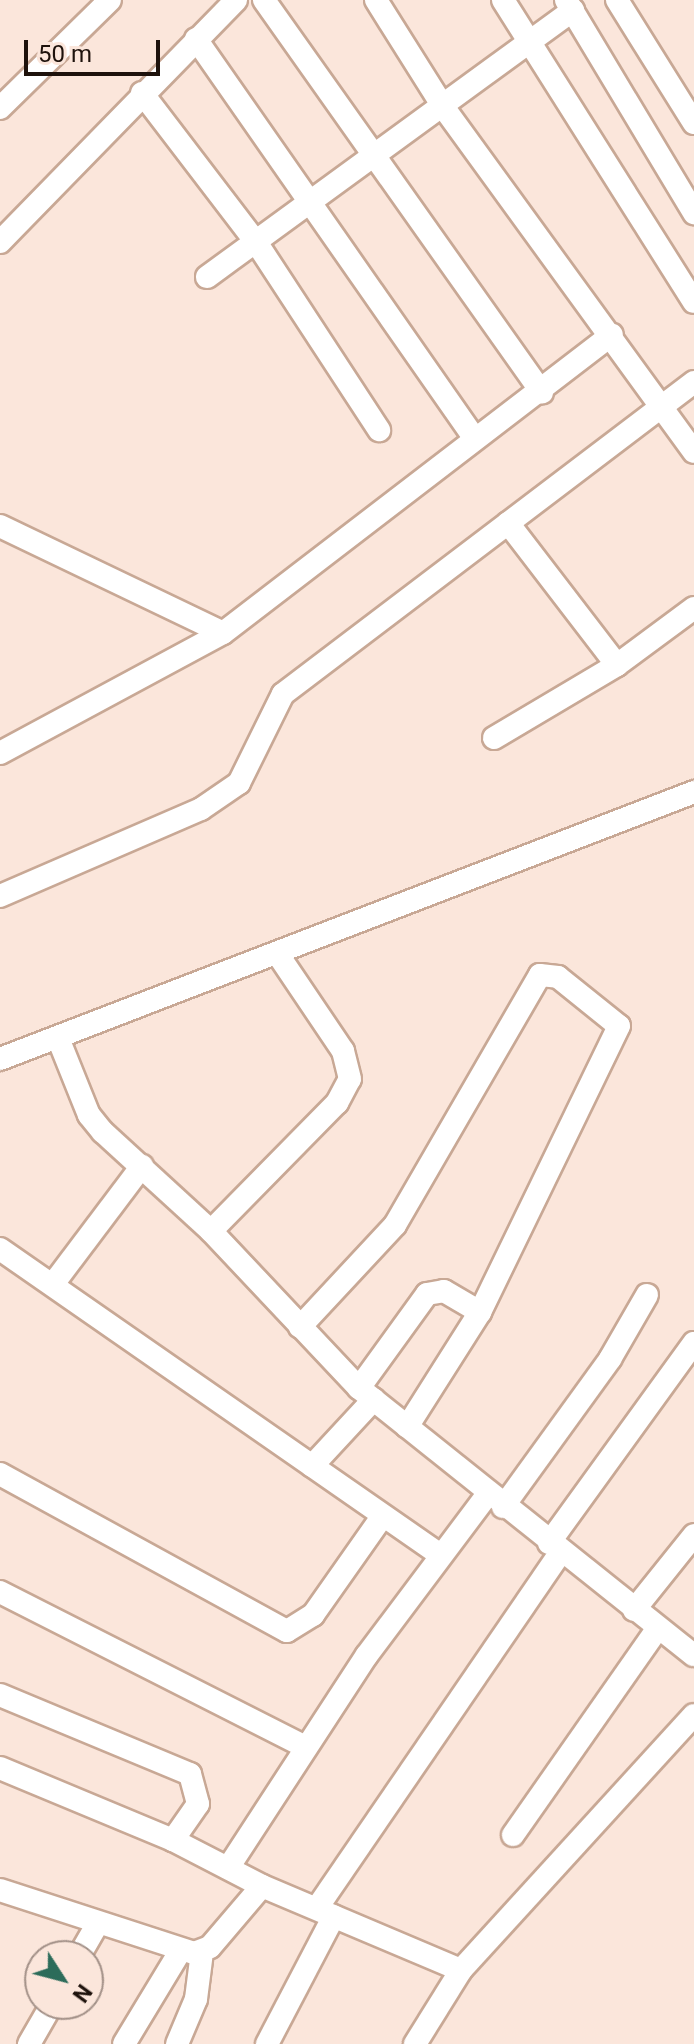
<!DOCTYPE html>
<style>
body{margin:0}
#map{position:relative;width:694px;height:2044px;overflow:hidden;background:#fbe6db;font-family:Roboto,sans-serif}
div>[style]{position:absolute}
.roads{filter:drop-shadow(2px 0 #c8a895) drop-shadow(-2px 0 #c8a895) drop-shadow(0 2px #c8a895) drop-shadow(0 -2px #c8a895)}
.minor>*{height:22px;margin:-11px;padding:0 11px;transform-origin:11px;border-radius:11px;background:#fff}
span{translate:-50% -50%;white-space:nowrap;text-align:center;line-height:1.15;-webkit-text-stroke:8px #fbe6db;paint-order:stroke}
.north{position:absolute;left:24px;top:1940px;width:80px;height:80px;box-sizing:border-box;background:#fbe6db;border:2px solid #a39188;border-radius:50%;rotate:126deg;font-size:22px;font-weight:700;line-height:32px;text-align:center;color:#1e120c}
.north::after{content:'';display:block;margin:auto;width:28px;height:36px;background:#2c6c5a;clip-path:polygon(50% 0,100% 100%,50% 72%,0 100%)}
.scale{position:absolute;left:24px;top:40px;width:136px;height:36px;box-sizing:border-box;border:4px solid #1e120c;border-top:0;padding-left:10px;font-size:24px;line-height:28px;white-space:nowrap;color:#1e120c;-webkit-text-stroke:6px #fbe6db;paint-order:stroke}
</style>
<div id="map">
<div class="roads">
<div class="minor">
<div style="left:264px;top:0;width:481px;rotate:54.7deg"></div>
<div style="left:376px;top:0;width:128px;rotate:57.8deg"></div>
<div style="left:444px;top:108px;width:425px;rotate:54deg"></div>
<div style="left:503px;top:0;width:357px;rotate:57.7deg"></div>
<div style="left:566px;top:0;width:249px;rotate:59deg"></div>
<div style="left:617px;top:0;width:145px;rotate:58deg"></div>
<div style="left:196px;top:39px;width:485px;rotate:55.1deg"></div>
<div style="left:142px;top:93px;width:188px;rotate:52.6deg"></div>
<div style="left:256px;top:242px;width:225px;rotate:56.8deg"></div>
<div style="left:0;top:108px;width:154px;rotate:-44.5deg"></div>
<div style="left:0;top:242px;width:338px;rotate:-45.7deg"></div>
<div style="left:207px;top:277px;width:453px;rotate:-36.1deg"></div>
<div style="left:508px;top:523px;width:179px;rotate:52.5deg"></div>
<div style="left:0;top:526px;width:247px;rotate:25.6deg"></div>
<div style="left:494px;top:738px;width:143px;rotate:-30.7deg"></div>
<div style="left:617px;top:665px;width:96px;rotate:-36.5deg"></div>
<div style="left:0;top:753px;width:253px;rotate:-28.3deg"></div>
<div style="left:223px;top:633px;width:490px;rotate:-37.5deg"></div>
<div style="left:0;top:896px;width:219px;rotate:-23.4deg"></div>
<div style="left:201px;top:809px;width:46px;rotate:-34.4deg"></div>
<div style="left:239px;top:783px;width:99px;rotate:-63.7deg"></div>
<div style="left:283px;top:694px;width:516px;rotate:-37.2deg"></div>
<div style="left:58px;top:1038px;width:83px;rotate:68.1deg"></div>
<div style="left:89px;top:1115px;width:22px;rotate:51deg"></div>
<div style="left:103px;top:1132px;width:147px;rotate:42.5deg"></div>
<div style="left:211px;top:1231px;width:216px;rotate:46.7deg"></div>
<div style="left:359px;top:1388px;width:428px;rotate:38.6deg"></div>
<div style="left:0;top:1059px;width:744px;rotate:-21.04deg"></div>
<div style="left:211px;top:1231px;width:180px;rotate:-45.5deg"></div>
<div style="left:337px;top:1103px;width:27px;rotate:-62deg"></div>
<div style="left:350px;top:1079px;width:29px;rotate:-104deg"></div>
<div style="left:343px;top:1051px;width:118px;rotate:-124deg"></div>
<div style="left:0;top:1249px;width:535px;rotate:34.79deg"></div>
<div style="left:53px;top:1284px;width:148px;rotate:-53deg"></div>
<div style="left:300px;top:1327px;width:139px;rotate:-47deg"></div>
<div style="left:395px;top:1225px;width:289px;rotate:-59.9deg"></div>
<div style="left:540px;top:975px;width:18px;rotate:6deg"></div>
<div style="left:558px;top:977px;width:78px;rotate:38.8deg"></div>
<div style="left:619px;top:1026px;width:318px;rotate:115.9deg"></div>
<div style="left:480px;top:1312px;width:136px;rotate:122.4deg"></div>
<div style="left:359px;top:1388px;width:116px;rotate:-54.1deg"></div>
<div style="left:427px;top:1294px;width:17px;rotate:-10deg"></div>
<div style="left:444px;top:1291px;width:42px;rotate:30.3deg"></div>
<div style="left:312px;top:1466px;width:91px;rotate:-47.2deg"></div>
<div style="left:0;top:1474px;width:327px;rotate:28.7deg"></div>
<div style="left:287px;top:1631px;width:31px;rotate:-32deg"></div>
<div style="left:313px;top:1615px;width:120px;rotate:-54.9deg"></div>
<div style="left:503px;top:1507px;width:183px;rotate:-54.1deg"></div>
<div style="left:610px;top:1359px;width:74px;rotate:-60deg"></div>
<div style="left:549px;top:1543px;width:247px;rotate:-54.1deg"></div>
<div style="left:0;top:1592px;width:341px;rotate:26.9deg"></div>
<div style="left:634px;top:1610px;width:96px;rotate:-51.3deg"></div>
<div style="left:0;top:1695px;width:206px;rotate:22.6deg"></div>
<div style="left:190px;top:1774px;width:31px;rotate:75deg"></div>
<div style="left:198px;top:1804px;width:44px;rotate:124.8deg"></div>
<div style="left:0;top:1768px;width:187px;rotate:22.6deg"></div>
<div style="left:173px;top:1840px;width:100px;rotate:27.3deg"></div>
<div style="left:513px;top:1835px;width:251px;rotate:-55deg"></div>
<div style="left:228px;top:1868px;width:254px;rotate:-56.9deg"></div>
<div style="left:367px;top:1655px;width:201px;rotate:-53.1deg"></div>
<div style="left:0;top:1890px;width:204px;rotate:18deg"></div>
<div style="left:194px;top:1953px;width:17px;rotate:-21deg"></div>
<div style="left:210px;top:1947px;width:80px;rotate:-49.6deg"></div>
<div style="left:262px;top:1886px;width:216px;rotate:22.9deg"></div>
<div style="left:317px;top:1908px;width:432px;rotate:-55.6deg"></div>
<div style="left:79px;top:1956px;width:34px;rotate:-60deg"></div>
<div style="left:29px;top:2044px;width:46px;rotate:-60.1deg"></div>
<div style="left:124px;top:2044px;width:110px;rotate:-58.8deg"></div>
<div style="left:177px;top:2044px;width:49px;rotate:-67.1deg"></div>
<div style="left:196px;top:1999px;width:47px;rotate:-82.7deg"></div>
<div style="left:267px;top:2044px;width:144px;rotate:-62.4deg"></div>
<div style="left:415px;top:2044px;width:87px;rotate:-58.1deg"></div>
<div style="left:461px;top:1970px;width:345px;rotate:-47.6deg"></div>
</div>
</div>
<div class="north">N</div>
<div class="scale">50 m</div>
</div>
